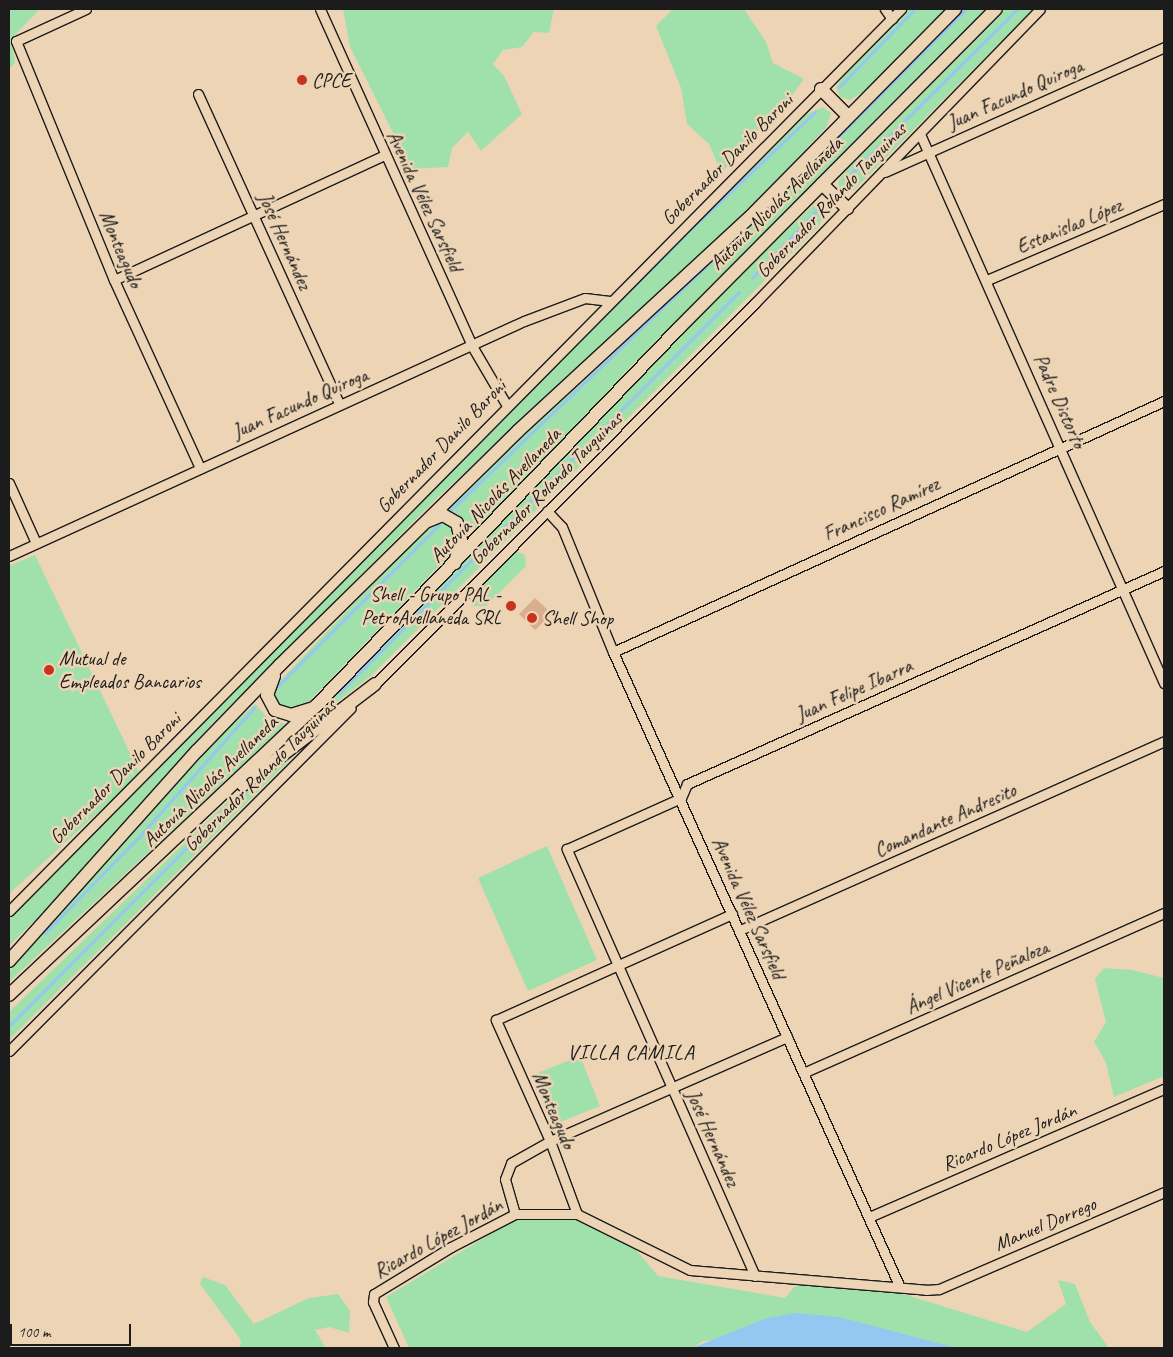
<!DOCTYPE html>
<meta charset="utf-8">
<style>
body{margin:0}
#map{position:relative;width:1173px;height:1357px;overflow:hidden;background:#edd4b5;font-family:Caveat,sans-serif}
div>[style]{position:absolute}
.green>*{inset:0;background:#a0e1ab}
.water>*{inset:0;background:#94c8f1}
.stream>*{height:2.5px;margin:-1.25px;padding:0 1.25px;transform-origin:1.25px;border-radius:1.25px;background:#94c8f1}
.building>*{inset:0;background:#d8ae8e}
.roads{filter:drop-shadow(1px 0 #1c1c1c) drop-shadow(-1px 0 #1c1c1c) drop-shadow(0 1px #1c1c1c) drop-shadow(0 -1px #1c1c1c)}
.minor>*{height:9px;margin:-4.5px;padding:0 4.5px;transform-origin:4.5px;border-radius:4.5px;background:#edd4b5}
.highway>*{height:12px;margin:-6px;padding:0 6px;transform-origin:6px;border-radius:6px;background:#edd4b5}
.dots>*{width:14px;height:14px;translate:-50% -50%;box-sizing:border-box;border:2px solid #edd4b5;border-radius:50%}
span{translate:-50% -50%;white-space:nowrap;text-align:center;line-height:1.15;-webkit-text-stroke:5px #edd4b5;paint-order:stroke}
.poi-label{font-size:20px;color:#1c1c1c}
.left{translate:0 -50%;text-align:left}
.right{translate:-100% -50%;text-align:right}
.street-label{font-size:20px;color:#1c1c1c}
.neighbourhood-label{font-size:21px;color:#1c1c1c;letter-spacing:1px}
.frame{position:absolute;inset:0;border:10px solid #1c1c1c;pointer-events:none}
.scale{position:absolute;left:10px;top:1324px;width:121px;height:22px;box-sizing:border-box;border:2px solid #1c1c1c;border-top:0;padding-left:6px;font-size:15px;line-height:18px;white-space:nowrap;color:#1c1c1c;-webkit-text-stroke:4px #edd4b5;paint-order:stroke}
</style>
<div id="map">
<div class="green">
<div style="clip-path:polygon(9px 9px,40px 9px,12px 38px,15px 63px,9px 69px)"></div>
<div style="clip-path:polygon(343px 9px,554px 9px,549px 33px,534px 32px,522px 47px,503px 50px,493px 64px,504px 76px,522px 114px,481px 151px,468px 132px,452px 148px,448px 167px,411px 169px,350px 47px)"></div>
<div style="clip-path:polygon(673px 9px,744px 9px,766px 42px,773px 63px,804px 79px,786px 104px,749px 139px,738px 158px,721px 172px,709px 144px,687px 124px,681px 88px,656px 26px)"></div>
<div style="clip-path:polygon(909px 9px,946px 9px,866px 90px,850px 100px,840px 97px,836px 88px,843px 76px)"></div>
<div style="clip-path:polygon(965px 9px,986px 9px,634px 363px,477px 530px,457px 514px,443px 512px,493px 462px,667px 306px)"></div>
<div style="clip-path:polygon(1006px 9px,1033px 9px,854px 190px,840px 190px,838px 182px,844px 173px)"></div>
<div style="clip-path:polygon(823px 107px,831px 113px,827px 126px,783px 174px,669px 286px,437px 498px,212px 724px,49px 906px,9px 946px,9px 916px,525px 394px,807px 114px)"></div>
<div style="clip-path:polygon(816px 203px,827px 208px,819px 226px,372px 675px,289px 739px,750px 265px)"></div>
<div style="clip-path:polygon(443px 522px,454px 527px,455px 549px,303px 708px,297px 711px,279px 707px,274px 697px,276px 685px,426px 528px)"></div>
<div style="clip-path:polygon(514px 550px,525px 555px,526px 566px,486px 606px,472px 606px,469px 596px)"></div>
<div style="clip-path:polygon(35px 555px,140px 774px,9px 894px,9px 566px)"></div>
<div style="clip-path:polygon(347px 703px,9px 1040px,9px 1012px,225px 804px)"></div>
<div style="clip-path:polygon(255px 704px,269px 719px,286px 724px,9px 982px,9px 972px,20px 958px,199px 756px)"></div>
<div style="clip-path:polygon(547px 846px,597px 960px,528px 991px,478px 878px)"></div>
<div style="clip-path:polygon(1104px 968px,1132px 970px,1164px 978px,1164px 1076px,1114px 1097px,1106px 1063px,1094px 1042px,1106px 1022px,1095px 979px)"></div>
<div style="clip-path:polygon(580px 1056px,600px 1106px,553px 1125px,533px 1075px)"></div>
<div style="clip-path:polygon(517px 1218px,575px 1219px,631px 1244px,658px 1276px,785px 1298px,800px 1280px,893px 1291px,1027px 1332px,1066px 1304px,1058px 1280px,1075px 1284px,1090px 1322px,1109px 1348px,957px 1348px,884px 1330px,703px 1341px,692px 1348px,409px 1348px,386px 1297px)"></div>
<div style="clip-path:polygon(203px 1277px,225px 1285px,254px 1324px,309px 1298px,338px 1294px,350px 1311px,349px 1333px,329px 1327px,315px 1330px,326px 1348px,240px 1348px,241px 1340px,200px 1284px)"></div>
</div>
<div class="water">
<div style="clip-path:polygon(795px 1313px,839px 1317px,957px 1348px,692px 1348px,767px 1318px)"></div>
</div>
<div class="stream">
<div style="left:839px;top:87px;width:109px;rotate:-45.7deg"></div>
<div style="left:845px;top:180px;width:243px;rotate:-44.8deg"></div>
<div style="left:779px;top:196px;width:264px;rotate:-45deg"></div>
<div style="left:690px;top:230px;width:172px;rotate:-43.3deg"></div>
<div style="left:752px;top:278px;width:97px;rotate:-46.3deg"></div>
<div style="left:580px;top:340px;width:147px;rotate:-45deg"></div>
<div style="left:451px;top:510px;width:422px;rotate:-43.7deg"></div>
<div style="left:275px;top:689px;width:232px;rotate:-45deg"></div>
<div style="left:339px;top:693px;width:566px;rotate:-45.07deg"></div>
<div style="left:45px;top:933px;width:133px;rotate:-45.6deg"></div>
<div style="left:138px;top:838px;width:174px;rotate:-48.3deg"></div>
<div style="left:9px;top:1026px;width:316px;rotate:-45.1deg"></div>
<div style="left:232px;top:802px;width:16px;rotate:-35deg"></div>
</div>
<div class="building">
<div style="clip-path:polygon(535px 598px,552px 614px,535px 630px,519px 614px)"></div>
</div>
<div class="roads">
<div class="minor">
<div style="left:86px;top:9px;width:77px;rotate:155.4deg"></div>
<div style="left:16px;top:41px;width:258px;rotate:67.7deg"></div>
<div style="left:114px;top:280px;width:207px;rotate:65.4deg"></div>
<div style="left:320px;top:9px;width:370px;rotate:65.7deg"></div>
<div style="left:472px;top:346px;width:67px;rotate:59.6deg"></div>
<div style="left:885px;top:9px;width:12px;rotate:55deg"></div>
<div style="left:198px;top:94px;width:340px;rotate:65.5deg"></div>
<div style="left:920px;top:134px;width:601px;rotate:66.04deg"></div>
<div style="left:885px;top:172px;width:306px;rotate:-24.1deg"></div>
<div style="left:114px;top:280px;width:298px;rotate:-24.8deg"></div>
<div style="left:987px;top:280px;width:193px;rotate:-23.2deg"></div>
<div style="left:9px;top:483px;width:66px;rotate:65.8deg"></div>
<div style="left:547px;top:511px;width:22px;rotate:47deg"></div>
<div style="left:562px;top:527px;width:135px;rotate:67.8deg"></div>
<div style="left:613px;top:652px;width:695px;rotate:65.69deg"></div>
<div style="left:9px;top:556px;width:566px;rotate:-24.53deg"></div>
<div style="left:524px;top:321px;width:65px;rotate:-20.7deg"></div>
<div style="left:585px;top:298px;width:25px;rotate:7deg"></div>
<div style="left:613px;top:652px;width:605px;rotate:-24.49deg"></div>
<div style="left:371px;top:688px;width:544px;rotate:-45.07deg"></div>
<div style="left:755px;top:303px;width:409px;rotate:-45.9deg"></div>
<div style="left:9px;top:911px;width:1269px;rotate:-45.32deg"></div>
<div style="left:740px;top:930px;width:464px;rotate:-24deg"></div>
<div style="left:9px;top:1051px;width:484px;rotate:-45.1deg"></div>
<div style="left:803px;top:1073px;width:395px;rotate:-23.9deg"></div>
<div style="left:515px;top:1214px;width:36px;rotate:-106deg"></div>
<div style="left:505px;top:1179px;width:17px;rotate:-69deg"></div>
<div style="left:511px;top:1163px;width:45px;rotate:-29.4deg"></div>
<div style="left:550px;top:1141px;width:259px;rotate:-23.7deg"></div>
<div style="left:577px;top:1214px;width:78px;rotate:-110.3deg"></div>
<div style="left:550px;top:1141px;width:133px;rotate:-114.1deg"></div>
<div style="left:496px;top:1020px;width:259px;rotate:-24.2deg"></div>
<div style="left:869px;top:1217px;width:322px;rotate:-23.5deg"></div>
<div style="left:755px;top:1276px;width:467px;rotate:-113.8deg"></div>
<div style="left:567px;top:849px;width:125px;rotate:-24.1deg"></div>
<div style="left:681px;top:798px;width:15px;rotate:-67deg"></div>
<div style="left:687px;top:784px;width:522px;rotate:-24.06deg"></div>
<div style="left:394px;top:1348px;width:51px;rotate:-114.5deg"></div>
<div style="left:373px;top:1302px;width:8px;rotate:-83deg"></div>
<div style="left:374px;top:1294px;width:90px;rotate:-31.4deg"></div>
<div style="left:451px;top:1247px;width:72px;rotate:-27.3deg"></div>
<div style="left:515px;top:1214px;width:62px"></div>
<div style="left:577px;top:1214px;width:126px;rotate:26.4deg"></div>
<div style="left:690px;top:1270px;width:237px;rotate:4.8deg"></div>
<div style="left:926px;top:1290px;width:13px;rotate:-4deg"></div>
<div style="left:939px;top:1289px;width:245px;rotate:-23.3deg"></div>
</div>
<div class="highway">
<div style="left:821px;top:89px;width:38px;rotate:45deg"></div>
<div style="left:822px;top:184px;width:35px;rotate:44deg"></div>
<div style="left:428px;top:521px;width:16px;rotate:-22deg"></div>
<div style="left:443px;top:515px;width:16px;rotate:30deg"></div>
<div style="left:457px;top:523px;width:17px;rotate:77deg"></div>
<div style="left:461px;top:540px;width:24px;rotate:105deg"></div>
<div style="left:274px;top:676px;width:20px;rotate:110deg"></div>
<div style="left:267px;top:695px;width:17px;rotate:62deg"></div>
<div style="left:275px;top:710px;width:17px;rotate:17deg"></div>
<div style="left:291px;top:715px;width:21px;rotate:-17deg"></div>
<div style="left:243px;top:785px;width:166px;rotate:-37.4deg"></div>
<div style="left:9px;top:961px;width:282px;rotate:-48.2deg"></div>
<div style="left:197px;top:751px;width:120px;rotate:-46deg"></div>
<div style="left:280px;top:665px;width:334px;rotate:-44.5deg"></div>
<div style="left:518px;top:431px;width:323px;rotate:-42.7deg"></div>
<div style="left:755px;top:212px;width:285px;rotate:-45.4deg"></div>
<div style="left:9px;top:995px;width:422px;rotate:-43.3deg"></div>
<div style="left:316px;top:706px;width:523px;rotate:-46.16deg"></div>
<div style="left:678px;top:329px;width:451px;rotate:-45.2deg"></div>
</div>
</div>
<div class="dots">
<div style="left:302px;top:80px;background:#c8321e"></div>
<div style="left:511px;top:606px;background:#c8321e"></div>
<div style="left:532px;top:618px;background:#c8321e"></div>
<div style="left:49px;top:670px;background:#c8321e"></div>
</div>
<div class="poi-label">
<span class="left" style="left:312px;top:80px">CPCE</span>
<span class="right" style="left:501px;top:606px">Shell - Grupo PAL -<br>PetroAvellaneda SRL</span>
<span class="left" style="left:542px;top:618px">Shell Shop</span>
<span class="left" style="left:59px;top:670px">Mutual de<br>Empleados Bancarios</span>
</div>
<div class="street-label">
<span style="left:1015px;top:94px;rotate:-24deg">Juan Facundo Quiroga</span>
<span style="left:727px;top:159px;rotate:-45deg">Gobernador Danilo Baroni</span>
<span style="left:831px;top:200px;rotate:-46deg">Gobernador Rolando Tauguinas</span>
<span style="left:425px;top:201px;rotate:65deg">Avenida Vélez Sarsfield</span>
<span style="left:776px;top:203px;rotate:-45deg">Autovía Nicolás Avellaneda</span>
<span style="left:1069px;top:226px;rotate:-23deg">Estanislao López</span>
<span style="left:285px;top:241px;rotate:66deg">José Hernández</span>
<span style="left:121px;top:249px;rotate:67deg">Monteagudo</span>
<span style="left:1060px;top:401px;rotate:66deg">Padre Distorto</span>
<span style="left:300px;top:403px;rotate:-24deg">Juan Facundo Quiroga</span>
<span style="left:441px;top:446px;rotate:-46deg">Gobernador Danilo Baroni</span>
<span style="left:546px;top:488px;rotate:-45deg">Gobernador Rolando Tauguinas</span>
<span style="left:495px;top:495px;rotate:-46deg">Autovía Nicolás Avellaneda</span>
<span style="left:881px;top:509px;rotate:-25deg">Francisco Ramírez</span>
<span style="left:854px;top:690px;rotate:-24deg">Juan Felipe Ibarra</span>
<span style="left:260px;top:775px;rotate:-45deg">Gobernador Rolando Tauguinas</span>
<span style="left:115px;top:778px;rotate:-45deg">Gobernador Danilo Baroni</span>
<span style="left:210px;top:781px;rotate:-44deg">Autovía Nicolás Avellaneda</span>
<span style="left:945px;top:820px;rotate:-24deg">Comandante Andresito</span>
<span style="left:749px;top:908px;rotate:66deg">Avenida Vélez Sarsfield</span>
<span style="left:977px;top:977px;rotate:-24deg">Ángel Vicente Peñaloza</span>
<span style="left:554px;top:1110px;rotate:67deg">Monteagudo</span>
<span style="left:1009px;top:1137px;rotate:-23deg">Ricardo López Jordán</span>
<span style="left:713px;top:1138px;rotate:66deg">José Hernández</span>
<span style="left:1045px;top:1224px;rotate:-23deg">Manuel Dorrego</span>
<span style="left:438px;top:1238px;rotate:-29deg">Ricardo López Jordán</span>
</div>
<div class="neighbourhood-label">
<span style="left:631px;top:1052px">VILLA CAMILA</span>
</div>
<div class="frame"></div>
<div class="scale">100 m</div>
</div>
